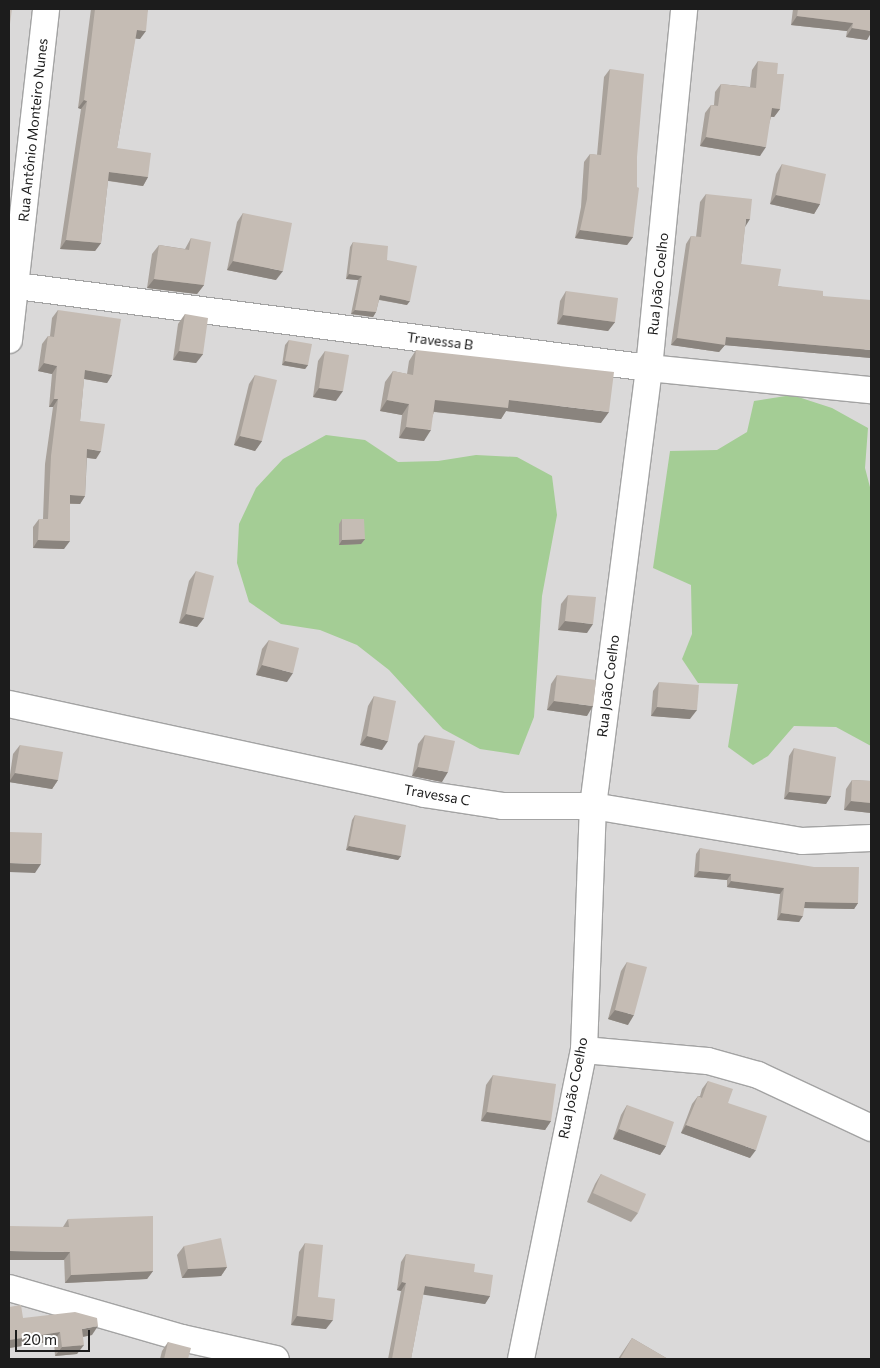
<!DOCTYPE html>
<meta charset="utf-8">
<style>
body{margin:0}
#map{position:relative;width:880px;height:1368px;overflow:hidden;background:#edeae1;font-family:Commissioner,sans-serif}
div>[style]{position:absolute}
.residential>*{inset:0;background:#dad9d9}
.forest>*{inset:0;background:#a4cd95}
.roads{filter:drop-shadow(1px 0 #a3a3a3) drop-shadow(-1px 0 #a3a3a3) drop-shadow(0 1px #a3a3a3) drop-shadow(0 -1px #a3a3a3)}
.minor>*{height:26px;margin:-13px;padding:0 13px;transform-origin:13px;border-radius:13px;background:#fff}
.wall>*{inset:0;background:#a9a29b}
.shaded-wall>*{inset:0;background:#8a847e}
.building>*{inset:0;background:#c5bcb4}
span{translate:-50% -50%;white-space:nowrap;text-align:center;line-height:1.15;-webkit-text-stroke:4.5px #fff;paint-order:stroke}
.street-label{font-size:14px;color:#1c1c1c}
.frame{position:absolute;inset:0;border:10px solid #1c1c1c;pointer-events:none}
.scale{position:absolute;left:15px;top:1330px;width:75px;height:22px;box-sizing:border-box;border:2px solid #1c1c1c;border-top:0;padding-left:6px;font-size:15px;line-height:18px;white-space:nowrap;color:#1c1c1c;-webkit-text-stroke:4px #fff;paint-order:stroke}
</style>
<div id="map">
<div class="residential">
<div style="clip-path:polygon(9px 9px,871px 9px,871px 1359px,9px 1359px)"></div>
</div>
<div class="forest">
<div style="clip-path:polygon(792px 395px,832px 408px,868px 428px,865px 468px,871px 491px,871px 746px,836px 727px,794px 726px,768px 756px,753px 765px,728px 747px,738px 684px,698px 683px,682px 659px,692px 634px,691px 585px,653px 568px,670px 451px,717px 450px,747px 432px,754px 401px)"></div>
<div style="clip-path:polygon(326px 435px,365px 440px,398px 462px,438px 461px,476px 455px,517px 457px,552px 476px,557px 515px,542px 596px,534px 717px,519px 755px,480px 749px,443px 729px,389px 670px,357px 645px,320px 630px,281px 624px,249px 602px,237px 563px,239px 524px,256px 488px,283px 459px)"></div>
</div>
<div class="roads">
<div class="minor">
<div style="left:9px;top:285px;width:645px;rotate:7.39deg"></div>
<div style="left:649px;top:368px;width:223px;rotate:5.7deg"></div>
<div style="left:9px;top:340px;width:333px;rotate:-83.6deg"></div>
<div style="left:9px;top:704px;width:425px;rotate:12.2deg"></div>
<div style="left:424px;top:794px;width:79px;rotate:8.7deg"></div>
<div style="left:502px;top:806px;width:91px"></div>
<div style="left:593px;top:806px;width:212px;rotate:9.5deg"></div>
<div style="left:802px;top:841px;width:69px;rotate:-2.5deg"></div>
<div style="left:584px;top:1050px;width:124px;rotate:5.1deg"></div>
<div style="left:708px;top:1061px;width:52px;rotate:15.6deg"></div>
<div style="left:758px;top:1075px;width:125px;rotate:25.1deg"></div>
<div style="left:9px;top:1288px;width:180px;rotate:16.1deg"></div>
<div style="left:182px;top:1338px;width:96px;rotate:12.6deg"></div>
<div style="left:521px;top:1359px;width:315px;rotate:-78.5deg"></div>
<div style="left:584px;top:1050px;width:244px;rotate:-87.9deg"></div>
<div style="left:593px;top:806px;width:442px;rotate:-82.7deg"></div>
<div style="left:649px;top:368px;width:361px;rotate:-84.4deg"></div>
</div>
</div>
<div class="wall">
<div style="clip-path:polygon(91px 9px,148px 9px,140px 39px,135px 38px,117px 148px,148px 177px,143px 186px,108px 181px,101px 243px,95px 251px,60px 249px,81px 109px,78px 108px)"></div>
<div style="clip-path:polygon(793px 9px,871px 9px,867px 40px,846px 37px,847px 31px,791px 25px)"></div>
<div style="clip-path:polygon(758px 61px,777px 74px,780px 109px,774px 117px,771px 117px,760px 156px,700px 146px,705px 113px,711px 105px,714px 105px,715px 92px,721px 84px,750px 87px,752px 70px)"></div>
<div style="clip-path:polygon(610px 69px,637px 157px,633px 237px,627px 245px,575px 238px,581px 207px,584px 162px,590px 154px,597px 155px,604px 77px)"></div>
<div style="clip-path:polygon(782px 164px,820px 204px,814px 214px,770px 204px,776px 174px)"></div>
<div style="clip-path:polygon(706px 194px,745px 226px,741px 264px,778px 286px,823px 296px,871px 358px,725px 345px,719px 352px,671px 345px,686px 244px,691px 236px,696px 237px,700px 202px)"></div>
<div style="clip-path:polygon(243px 213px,276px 280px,227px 270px,237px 222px)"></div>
<div style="clip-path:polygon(191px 238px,204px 285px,197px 294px,147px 288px,152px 254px,159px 245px,185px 249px)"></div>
<div style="clip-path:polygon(353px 242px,387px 260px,407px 305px,379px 300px,376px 312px,373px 317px,351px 314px,358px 280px,346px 279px,350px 247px)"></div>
<div style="clip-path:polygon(566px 291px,615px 322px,608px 331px,557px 324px,560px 301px)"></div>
<div style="clip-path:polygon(58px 310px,112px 375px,107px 383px,84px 379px,80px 421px,96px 459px,87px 458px,85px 496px,80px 504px,70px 504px,64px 549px,33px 548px,33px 527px,39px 519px,43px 519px,45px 464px,53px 407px,49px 407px,52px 374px,38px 371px,42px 344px,48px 336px,50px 336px,52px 318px)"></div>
<div style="clip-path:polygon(185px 314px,203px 354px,196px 363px,173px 360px,178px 324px)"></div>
<div style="clip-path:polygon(289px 340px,308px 365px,305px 369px,282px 365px,285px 345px)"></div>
<div style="clip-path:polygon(416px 350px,601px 423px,506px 411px,501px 419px,434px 412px,424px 441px,399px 438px,402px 415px,380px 411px,385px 382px,393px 371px,407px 374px,409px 361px)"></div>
<div style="clip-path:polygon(325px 351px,336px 401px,313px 397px,318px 361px)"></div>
<div style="clip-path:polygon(255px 375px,262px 441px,255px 451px,234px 445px,249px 384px)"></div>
<div style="clip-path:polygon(342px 519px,365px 539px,361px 544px,339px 545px,339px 524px)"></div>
<div style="clip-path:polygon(196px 571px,204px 618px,197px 627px,179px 623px,189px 581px)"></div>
<div style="clip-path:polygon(568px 595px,587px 633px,558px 630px,561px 604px)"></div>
<div style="clip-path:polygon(269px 640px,287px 682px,256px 675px,262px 649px)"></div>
<div style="clip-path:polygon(557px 675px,587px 716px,547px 710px,551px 684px)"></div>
<div style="clip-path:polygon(659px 682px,690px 719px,651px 716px,653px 691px)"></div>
<div style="clip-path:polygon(374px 696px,382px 750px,360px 745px,368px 706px)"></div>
<div style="clip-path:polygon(425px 735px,442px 782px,412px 776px,418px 744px)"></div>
<div style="clip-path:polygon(20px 745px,58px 780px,52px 789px,9px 782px,13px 754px)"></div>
<div style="clip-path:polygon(794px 748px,831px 796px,826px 804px,784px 799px,789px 756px)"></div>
<div style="clip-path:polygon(852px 780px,871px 781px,871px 813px,844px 810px,846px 789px)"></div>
<div style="clip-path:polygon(355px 815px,401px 856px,398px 860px,346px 850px,352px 820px)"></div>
<div style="clip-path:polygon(700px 848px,858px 903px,854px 909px,804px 908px,799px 922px,777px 920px,780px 894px,727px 887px,727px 880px,694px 877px,696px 854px)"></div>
<div style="clip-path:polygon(627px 962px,628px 1025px,608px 1019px,621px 971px)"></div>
<div style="clip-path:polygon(493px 1075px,551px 1121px,545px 1130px,481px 1121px,486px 1085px)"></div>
<div style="clip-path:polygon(708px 1081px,728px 1103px,750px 1158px,681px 1133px,692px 1104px,698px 1096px,700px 1096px,702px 1089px)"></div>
<div style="clip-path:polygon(627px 1105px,666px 1146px,660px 1155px,613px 1139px,621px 1115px)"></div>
<div style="clip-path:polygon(601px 1174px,638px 1213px,631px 1222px,587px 1202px,595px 1184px)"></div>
<div style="clip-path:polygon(68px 1219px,153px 1271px,147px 1279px,65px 1283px,63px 1227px)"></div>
<div style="clip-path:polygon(305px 1243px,318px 1297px,326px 1329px,291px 1325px,299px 1252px)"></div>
<div style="clip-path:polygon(184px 1246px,227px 1267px,221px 1276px,182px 1278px,177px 1255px)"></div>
<div style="clip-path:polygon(406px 1254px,474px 1272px,490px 1296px,485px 1304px,423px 1294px,411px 1359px,388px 1359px,401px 1291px,397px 1290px,401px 1262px)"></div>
<div style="clip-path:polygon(9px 1307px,23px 1318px,92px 1335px,83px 1337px,77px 1354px,55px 1356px,54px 1341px,9px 1348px)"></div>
<div style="clip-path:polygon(632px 1338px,668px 1359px,618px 1359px)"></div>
<div style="clip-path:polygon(168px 1342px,188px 1359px,160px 1359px,162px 1351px)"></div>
</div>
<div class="shaded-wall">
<div style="clip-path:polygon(797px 16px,853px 23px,847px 31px,791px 25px)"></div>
<div style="clip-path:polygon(852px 28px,871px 31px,871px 33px,867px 40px,846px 37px)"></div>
<div style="clip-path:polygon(137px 30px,146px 31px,140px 39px,131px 38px)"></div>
<div style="clip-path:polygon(84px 100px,87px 101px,81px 109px,78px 108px)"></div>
<div style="clip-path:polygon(772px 108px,780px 109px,774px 117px,766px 116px)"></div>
<div style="clip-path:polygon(706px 137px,766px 147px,760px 156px,700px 146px)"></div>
<div style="clip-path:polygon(109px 172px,148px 177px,143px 186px,104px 180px)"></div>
<div style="clip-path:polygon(776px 195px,820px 204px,814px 214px,770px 204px)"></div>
<div style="clip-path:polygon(746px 219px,750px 219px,745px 227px)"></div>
<div style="clip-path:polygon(580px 230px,633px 237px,627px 245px,575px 238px)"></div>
<div style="clip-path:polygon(66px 240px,101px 243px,95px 251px,60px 249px)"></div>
<div style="clip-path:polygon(233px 261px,283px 271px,276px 280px,227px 270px)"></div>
<div style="clip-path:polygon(349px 274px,362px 276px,358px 280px,346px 279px)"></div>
<div style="clip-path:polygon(154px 279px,204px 285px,197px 294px,147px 288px)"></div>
<div style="clip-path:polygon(380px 295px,410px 301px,407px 305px,376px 299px)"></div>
<div style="clip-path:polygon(355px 310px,376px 312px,373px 317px,351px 314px)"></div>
<div style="clip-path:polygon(563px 315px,615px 322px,608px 331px,557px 324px)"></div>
<div style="clip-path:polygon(726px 337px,871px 350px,871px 358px,723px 345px,725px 345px,719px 352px,671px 345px,677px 338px)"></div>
<div style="clip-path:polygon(179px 351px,203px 354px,196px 363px,173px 360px)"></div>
<div style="clip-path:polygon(285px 361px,308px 365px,305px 369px,282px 365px)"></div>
<div style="clip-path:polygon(44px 363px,57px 366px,52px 374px,38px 371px)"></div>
<div style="clip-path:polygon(85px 370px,112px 375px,107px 383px,79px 378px)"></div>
<div style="clip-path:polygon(319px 388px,343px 391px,336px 401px,313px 397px)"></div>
<div style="clip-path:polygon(54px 399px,58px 399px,53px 407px,49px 407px)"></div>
<div style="clip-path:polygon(387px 400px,409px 404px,402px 415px,380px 411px)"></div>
<div style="clip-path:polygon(435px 400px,509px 400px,609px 412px,601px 423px,506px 411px,501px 419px,427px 411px)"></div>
<div style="clip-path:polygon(406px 427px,431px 430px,424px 441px,399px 438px)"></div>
<div style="clip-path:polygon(240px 436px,262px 441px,255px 451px,234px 445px)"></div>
<div style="clip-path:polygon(87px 449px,101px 451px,96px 459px,82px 457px)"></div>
<div style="clip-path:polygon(70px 495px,85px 496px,80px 504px,64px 503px)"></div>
<div style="clip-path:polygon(365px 539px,361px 544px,339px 545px,342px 540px)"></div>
<div style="clip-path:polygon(38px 540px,70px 541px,64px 549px,33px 548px)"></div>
<div style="clip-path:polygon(186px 614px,204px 618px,197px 627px,179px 623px)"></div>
<div style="clip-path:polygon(565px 621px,593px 624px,587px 633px,558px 630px)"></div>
<div style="clip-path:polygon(262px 665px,293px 673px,287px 682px,256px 675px)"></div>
<div style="clip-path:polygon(554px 701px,593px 706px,587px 716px,547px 710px)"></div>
<div style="clip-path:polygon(657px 707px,697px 710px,690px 719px,651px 716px)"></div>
<div style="clip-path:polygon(367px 736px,388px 741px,382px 750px,360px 745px)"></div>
<div style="clip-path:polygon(418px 767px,448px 772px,442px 782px,412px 776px)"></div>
<div style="clip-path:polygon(15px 773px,58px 780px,52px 789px,9px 782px)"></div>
<div style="clip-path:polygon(789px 792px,831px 796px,826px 804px,784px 799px)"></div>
<div style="clip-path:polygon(851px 801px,871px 803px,871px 813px,844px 810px)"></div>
<div style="clip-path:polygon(349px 846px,401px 856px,398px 860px,346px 850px)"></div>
<div style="clip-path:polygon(9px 863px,41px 864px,35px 873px,9px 872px)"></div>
<div style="clip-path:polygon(699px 871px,731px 874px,727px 880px,694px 877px)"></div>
<div style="clip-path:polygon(731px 881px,784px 888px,780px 894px,727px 887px)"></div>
<div style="clip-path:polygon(805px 902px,858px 903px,854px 909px,801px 908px)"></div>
<div style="clip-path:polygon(781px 913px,803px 916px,799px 922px,777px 920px)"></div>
<div style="clip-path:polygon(615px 1010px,634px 1015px,628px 1025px,608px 1019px)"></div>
<div style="clip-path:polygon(487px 1112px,551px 1121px,545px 1130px,481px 1121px)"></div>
<div style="clip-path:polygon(686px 1125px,756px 1150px,750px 1158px,681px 1133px)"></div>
<div style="clip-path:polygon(619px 1129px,666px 1146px,660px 1155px,613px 1139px)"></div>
<div style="clip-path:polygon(9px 1251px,70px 1252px,64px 1260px,9px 1260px)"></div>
<div style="clip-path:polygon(227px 1267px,221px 1276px,182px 1278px,188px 1269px)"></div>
<div style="clip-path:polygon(153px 1271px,147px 1279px,65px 1283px,71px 1275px)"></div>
<div style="clip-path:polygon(402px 1282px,406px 1283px,401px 1291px,397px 1290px)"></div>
<div style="clip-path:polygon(425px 1286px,490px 1296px,485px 1304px,419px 1294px)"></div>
<div style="clip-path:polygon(297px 1316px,333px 1320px,326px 1329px,291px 1325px)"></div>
<div style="clip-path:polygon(98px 1326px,92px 1335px,76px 1338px,82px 1329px)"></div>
<div style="clip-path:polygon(60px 1332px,54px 1341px,9px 1348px,9px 1340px)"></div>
<div style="clip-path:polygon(84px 1345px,77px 1354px,55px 1356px,62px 1347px)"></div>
</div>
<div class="building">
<div style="clip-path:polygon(9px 9px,12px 9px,10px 24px,9px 24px)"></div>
<div style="clip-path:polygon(95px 9px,148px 9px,146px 31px,137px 30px,117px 148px,151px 153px,148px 177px,109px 172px,101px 243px,66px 240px,87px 101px,84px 100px)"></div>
<div style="clip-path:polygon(798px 9px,871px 9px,871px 31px,852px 28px,853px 23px,797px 16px)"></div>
<div style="clip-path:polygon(758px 61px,778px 63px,777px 74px,784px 74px,780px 109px,772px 108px,766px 147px,706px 137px,711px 105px,718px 106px,721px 84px,756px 88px)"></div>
<div style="clip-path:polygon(610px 69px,644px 74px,637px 157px,637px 187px,639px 188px,633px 237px,580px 230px,587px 199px,590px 154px,601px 155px)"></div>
<div style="clip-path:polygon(782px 164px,826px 174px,820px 204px,776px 195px)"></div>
<div style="clip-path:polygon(706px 194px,752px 199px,750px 219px,746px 219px,741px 264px,781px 269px,778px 286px,823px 291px,823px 296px,871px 300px,871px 350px,726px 337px,725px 345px,677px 338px,691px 236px,701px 237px)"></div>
<div style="clip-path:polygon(243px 213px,292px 223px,283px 271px,233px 261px)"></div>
<div style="clip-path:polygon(191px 238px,211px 242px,204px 285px,154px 279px,159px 245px,189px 250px)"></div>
<div style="clip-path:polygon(353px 242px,388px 246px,387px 260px,417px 266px,410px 301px,380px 295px,376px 312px,355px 310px,362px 276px,349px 274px)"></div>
<div style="clip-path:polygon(566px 291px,618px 298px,615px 322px,563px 315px)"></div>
<div style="clip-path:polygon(58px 310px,121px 319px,112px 375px,85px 370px,80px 421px,105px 424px,101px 451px,87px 449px,85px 496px,70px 495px,70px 541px,38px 540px,39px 519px,48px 519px,51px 456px,58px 399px,54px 399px,57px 366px,44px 363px,48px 336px,54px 337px)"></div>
<div style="clip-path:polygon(185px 314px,208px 318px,203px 354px,179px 351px)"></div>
<div style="clip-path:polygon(289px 340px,312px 344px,308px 365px,285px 361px)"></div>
<div style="clip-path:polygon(416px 350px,614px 372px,609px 412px,509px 400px,508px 408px,435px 400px,431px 430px,406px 427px,409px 404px,387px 400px,393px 371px,413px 375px)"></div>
<div style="clip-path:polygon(325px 351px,349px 355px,343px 391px,319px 388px)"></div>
<div style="clip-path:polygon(255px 375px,277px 380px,262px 441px,240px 436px)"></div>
<div style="clip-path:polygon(342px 519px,364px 519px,365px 539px,342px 540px)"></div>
<div style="clip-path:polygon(196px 571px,214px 576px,204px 618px,186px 614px)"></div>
<div style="clip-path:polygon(568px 595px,596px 597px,593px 624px,565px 621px)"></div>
<div style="clip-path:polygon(269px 640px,299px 648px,293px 673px,262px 665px)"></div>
<div style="clip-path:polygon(557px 675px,596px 680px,593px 706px,554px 701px)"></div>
<div style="clip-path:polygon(659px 682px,699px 685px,697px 710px,657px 707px)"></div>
<div style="clip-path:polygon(374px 696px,396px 701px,388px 741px,367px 736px)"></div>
<div style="clip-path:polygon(425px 735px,455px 741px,448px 772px,418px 767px)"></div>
<div style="clip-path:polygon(20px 745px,63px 752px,58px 780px,15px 773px)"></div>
<div style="clip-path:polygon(794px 748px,836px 757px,831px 796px,789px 792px)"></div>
<div style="clip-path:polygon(852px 780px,871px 781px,871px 803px,851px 801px)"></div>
<div style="clip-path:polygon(355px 815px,406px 825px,401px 856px,349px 846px)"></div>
<div style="clip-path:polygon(9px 832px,42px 833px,41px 864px,9px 863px)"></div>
<div style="clip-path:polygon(700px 848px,814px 867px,859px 867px,858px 903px,805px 902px,803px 916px,781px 913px,784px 888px,731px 881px,731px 874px,699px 871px)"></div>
<div style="clip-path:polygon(627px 962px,647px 967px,634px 1015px,615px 1010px)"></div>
<div style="clip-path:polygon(493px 1075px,556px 1084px,551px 1121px,487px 1112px)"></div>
<div style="clip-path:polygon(708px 1081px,733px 1089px,728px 1103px,767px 1116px,756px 1150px,686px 1125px,698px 1096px,702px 1098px)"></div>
<div style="clip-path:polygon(627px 1105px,674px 1122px,666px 1146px,619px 1129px)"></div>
<div style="clip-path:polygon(601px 1174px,646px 1194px,638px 1213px,593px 1193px)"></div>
<div style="clip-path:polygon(153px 1216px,153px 1271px,71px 1275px,70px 1252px,9px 1251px,9px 1226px,69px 1227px,68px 1219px)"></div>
<div style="clip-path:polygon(221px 1238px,227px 1267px,188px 1269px,184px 1246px)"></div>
<div style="clip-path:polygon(305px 1243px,323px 1245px,318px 1297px,335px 1299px,333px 1320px,297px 1316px)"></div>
<div style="clip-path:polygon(406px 1254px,475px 1264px,474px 1272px,493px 1275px,490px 1296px,425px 1286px,411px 1359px,392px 1359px,406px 1283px,402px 1282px)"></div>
<div style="clip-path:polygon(21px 1305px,23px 1318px,75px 1312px,97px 1318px,98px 1326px,82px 1329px,84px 1345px,62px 1347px,60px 1332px,9px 1340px,9px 1307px)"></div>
<div style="clip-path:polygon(632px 1338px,668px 1359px,620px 1359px)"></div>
<div style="clip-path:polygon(168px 1342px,191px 1348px,188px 1359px,164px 1359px)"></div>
</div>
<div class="street-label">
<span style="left:33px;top:130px;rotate:-84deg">Rua Antônio Monteiro Nunes</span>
<span style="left:658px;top:284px;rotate:-84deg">Rua João Coelho</span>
<span style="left:440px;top:341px;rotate:7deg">Travessa B</span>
<span style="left:608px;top:686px;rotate:-83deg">Rua João Coelho</span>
<span style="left:437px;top:795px;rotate:10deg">Travessa C</span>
<span style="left:573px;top:1088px;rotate:-79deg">Rua João Coelho</span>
</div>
<div class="frame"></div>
<div class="scale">20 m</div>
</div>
